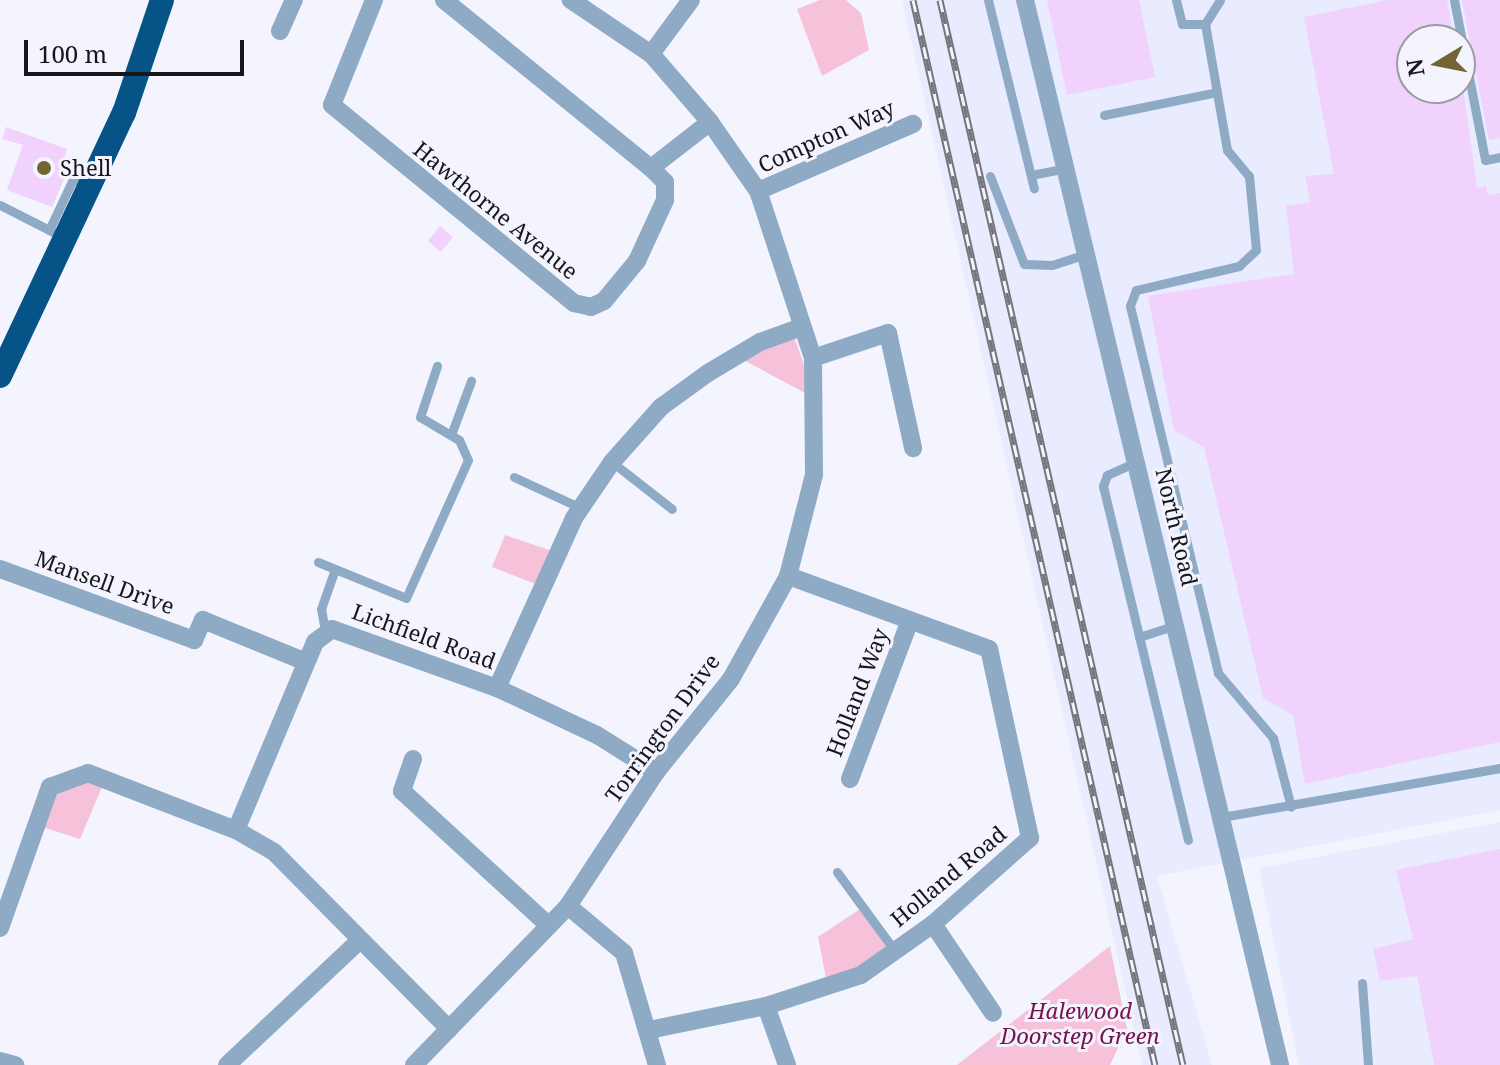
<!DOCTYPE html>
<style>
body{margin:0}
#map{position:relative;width:1500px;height:1065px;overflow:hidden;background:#f3f4fe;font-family:"Noto Serif",serif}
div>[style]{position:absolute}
.built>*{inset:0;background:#e9ebff}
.green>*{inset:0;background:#f6c2d9}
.building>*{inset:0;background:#f0d2fd}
.lane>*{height:9px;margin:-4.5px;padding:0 4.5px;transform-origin:4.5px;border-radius:4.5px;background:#8eaac5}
.street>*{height:18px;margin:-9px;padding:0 9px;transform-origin:9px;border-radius:9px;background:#8eaac5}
.highway>*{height:24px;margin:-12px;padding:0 12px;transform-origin:12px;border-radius:12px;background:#065388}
.rail>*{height:7px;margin-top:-3.5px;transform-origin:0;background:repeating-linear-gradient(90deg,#f3f4fe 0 12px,#75767c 0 24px);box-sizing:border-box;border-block:2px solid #75767c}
.dots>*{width:22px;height:22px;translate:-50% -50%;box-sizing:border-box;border:4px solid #f3f4fe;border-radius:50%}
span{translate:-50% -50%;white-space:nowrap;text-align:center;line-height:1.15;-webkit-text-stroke:6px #f3f4fe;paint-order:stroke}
.street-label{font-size:22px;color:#17171b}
.poi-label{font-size:22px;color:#17171b}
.left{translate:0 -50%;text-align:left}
.park-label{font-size:22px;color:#75144c;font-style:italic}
.north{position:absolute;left:1396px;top:24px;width:80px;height:80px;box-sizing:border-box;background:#f3f4fe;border:2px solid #9b9ca3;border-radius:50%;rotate:260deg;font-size:22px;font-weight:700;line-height:32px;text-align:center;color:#17171b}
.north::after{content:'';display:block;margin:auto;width:28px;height:36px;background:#736533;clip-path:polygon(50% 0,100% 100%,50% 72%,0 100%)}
.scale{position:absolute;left:24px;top:40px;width:220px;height:36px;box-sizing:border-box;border:4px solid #17171b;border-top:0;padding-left:10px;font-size:24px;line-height:28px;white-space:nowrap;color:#17171b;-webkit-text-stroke:6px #f3f4fe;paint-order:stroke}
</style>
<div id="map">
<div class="built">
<div style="clip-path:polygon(evenodd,902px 0,1500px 0,1500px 810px,1157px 876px,1212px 1065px,1142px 1065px,902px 0,1412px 40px,1460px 40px,1460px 88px,1412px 88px,1412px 40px)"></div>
<div style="clip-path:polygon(1500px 822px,1500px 1065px,1299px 1065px,1259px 868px)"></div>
</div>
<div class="green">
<div style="clip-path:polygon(820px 0,846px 0,861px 13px,869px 50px,822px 76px,797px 9px)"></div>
<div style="clip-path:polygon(792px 331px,816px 399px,736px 356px)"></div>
<div style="clip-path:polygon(505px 535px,558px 553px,543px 587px,492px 567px)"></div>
<div style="clip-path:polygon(105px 780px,80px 839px,36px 825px,55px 783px)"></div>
<div style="clip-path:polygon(863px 907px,895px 951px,828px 989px,818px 937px)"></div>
<div style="clip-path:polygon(1110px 946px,1127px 1029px,1110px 1065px,957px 1065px)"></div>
</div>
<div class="building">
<div style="clip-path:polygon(1047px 0,1139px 0,1155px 77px,1067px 95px)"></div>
<div style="clip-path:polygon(1388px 0,1447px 0,1454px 40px,1412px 40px,1412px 88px,1463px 88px,1477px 188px,1486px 186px,1488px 195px,1500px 193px,1500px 742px,1305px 784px,1293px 715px,1263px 698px,1204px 447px,1174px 430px,1148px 296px,1294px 274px,1286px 206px,1310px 202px,1305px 176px,1334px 174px,1304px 17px)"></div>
<div style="clip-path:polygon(1462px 0,1500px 0,1500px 138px,1489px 140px)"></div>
<div style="clip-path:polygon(6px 127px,67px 149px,61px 168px,68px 170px,52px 207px,7px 190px,23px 145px,2px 139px)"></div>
<div style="clip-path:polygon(440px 226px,453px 237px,441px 252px,428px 241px)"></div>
<div style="clip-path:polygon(1500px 849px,1500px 1065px,1434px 1065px,1417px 976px,1380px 981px,1373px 949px,1413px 939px,1396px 870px)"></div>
</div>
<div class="lane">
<div style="left:988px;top:0;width:194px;rotate:76.3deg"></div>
<div style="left:1176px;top:0;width:25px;rotate:76deg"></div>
<div style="left:1182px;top:24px;width:23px"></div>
<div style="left:1220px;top:0;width:28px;rotate:122deg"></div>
<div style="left:1205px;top:24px;width:128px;rotate:80.1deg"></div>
<div style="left:1227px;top:150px;width:34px;rotate:50deg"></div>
<div style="left:1249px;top:176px;width:74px;rotate:84.6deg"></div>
<div style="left:1256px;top:250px;width:23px;rotate:137deg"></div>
<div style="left:1239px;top:266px;width:106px;rotate:166.9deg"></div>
<div style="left:1136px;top:290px;width:17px;rotate:111deg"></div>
<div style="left:1130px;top:306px;width:377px;rotate:76.5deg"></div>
<div style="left:1218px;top:673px;width:85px;rotate:49.8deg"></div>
<div style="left:1273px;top:738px;width:71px;rotate:75.4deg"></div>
<div style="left:1454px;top:0;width:163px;rotate:79deg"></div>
<div style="left:1485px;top:160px;width:15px;rotate:-11deg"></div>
<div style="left:1104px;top:115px;width:115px;rotate:-11.5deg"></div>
<div style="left:1031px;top:175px;width:36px;rotate:-11deg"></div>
<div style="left:990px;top:176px;width:94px;rotate:68.9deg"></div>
<div style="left:1024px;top:264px;width:28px;rotate:2deg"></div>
<div style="left:1052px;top:265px;width:36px;rotate:-18deg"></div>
<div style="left:0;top:205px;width:71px;rotate:26.9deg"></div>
<div style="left:49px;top:230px;width:56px;rotate:-64.8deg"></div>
<div style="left:73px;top:179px;width:17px;rotate:21deg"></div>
<div style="left:451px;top:435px;width:58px;rotate:-69.7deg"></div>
<div style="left:612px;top:462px;width:76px;rotate:38.1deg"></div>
<div style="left:1136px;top:462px;width:32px;rotate:156deg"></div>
<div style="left:1107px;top:475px;width:12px;rotate:110deg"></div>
<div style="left:1103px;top:486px;width:364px;rotate:76.5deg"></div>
<div style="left:514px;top:477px;width:74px;rotate:24.8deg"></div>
<div style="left:318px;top:562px;width:95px;rotate:22.2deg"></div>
<div style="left:406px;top:598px;width:151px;rotate:-65.8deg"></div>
<div style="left:468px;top:460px;width:22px;rotate:-114deg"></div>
<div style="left:459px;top:440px;width:45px;rotate:-149.5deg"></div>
<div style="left:420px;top:417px;width:54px;rotate:-71.6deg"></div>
<div style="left:325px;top:631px;width:22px;rotate:-100deg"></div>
<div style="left:321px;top:609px;width:42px;rotate:-70.7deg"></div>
<div style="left:1139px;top:637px;width:38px;rotate:-18deg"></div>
<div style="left:1222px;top:817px;width:282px;rotate:-10deg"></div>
<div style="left:837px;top:872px;width:98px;rotate:53.7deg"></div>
<div style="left:1362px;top:983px;width:82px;rotate:85.8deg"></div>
</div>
<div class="street">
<div style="left:374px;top:0;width:113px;rotate:111.8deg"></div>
<div style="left:332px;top:105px;width:313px;rotate:39.3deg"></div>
<div style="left:574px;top:303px;width:17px;rotate:13deg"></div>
<div style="left:591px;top:307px;width:14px;rotate:-25deg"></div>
<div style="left:604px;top:301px;width:52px;rotate:-50.5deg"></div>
<div style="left:637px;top:261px;width:67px;rotate:-65.3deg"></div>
<div style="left:665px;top:200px;width:18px;rotate:-90deg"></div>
<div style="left:665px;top:182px;width:20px;rotate:-135deg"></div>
<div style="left:444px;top:0;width:267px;rotate:39.1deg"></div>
<div style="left:651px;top:168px;width:75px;rotate:-37.9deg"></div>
<div style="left:1025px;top:0;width:1095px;rotate:76.53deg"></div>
<div style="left:280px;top:31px;width:34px;rotate:-66deg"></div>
<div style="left:651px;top:54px;width:67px;rotate:-53.5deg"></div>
<div style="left:758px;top:191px;width:169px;rotate:-23.4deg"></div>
<div style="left:813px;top:358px;width:79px;rotate:-18.4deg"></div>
<div style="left:888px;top:333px;width:118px;rotate:77.7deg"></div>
<div style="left:0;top:569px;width:207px;rotate:20.1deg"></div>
<div style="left:194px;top:640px;width:22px;rotate:-66deg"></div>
<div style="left:203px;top:620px;width:111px;rotate:22.2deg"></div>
<div style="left:497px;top:688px;width:187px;rotate:-65.6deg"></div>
<div style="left:574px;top:518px;width:68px;rotate:-55.8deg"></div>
<div style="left:612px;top:462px;width:74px;rotate:-48.3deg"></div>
<div style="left:661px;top:407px;width:58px;rotate:-35.9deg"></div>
<div style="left:708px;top:373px;width:61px;rotate:-30.8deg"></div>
<div style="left:760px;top:342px;width:45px;rotate:-19.7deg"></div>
<div style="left:413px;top:759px;width:34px;rotate:109deg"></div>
<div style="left:402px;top:791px;width:198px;rotate:42.5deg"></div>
<div style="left:850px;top:779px;width:167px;rotate:-69.3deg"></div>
<div style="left:236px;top:830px;width:204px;rotate:-67.2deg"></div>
<div style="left:315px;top:642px;width:21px;rotate:-37deg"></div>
<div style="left:332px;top:629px;width:175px;rotate:19.7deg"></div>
<div style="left:497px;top:688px;width:110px;rotate:25.2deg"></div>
<div style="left:597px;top:735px;width:70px;rotate:32.1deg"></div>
<div style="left:568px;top:906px;width:73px;rotate:40deg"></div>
<div style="left:624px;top:953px;width:117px;rotate:73.6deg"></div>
<div style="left:933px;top:924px;width:107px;rotate:56deg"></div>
<div style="left:0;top:928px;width:150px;rotate:-70.5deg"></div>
<div style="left:50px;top:787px;width:40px;rotate:-20.2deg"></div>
<div style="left:88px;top:773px;width:159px;rotate:21.1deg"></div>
<div style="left:236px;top:830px;width:44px;rotate:30.1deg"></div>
<div style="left:274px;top:852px;width:249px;rotate:45.3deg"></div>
<div style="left:766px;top:1006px;width:63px;rotate:70.4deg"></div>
<div style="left:649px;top:1030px;width:119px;rotate:-11.6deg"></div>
<div style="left:766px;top:1006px;width:100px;rotate:-18.1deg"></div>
<div style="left:861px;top:975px;width:88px;rotate:-35.3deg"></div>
<div style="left:933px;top:924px;width:130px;rotate:-41.6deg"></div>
<div style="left:1030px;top:838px;width:193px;rotate:-102.2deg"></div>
<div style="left:989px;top:649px;width:214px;rotate:-160deg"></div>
<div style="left:0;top:1061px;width:16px;rotate:15deg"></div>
<div style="left:227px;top:1065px;width:183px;rotate:-43.2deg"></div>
<div style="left:414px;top:1065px;width:221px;rotate:-45.9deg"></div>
<div style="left:568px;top:906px;width:160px;rotate:-56.7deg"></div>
<div style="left:656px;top:772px;width:119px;rotate:-51.1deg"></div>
<div style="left:731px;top:679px;width:118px;rotate:-61deg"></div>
<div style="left:788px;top:576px;width:104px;rotate:-75.6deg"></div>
<div style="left:814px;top:475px;width:117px;rotate:-90.5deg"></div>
<div style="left:813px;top:358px;width:176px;rotate:-108.2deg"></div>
<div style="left:758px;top:191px;width:84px;rotate:-124.8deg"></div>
<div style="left:710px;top:122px;width:90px;rotate:-130.9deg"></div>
<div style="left:651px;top:54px;width:97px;rotate:-146deg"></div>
</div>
<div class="highway">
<div style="left:0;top:376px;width:291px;rotate:-64.8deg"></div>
<div style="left:124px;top:113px;width:119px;rotate:-71.4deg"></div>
</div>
<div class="rail">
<div style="left:913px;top:0;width:1092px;rotate:77.2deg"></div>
<div style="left:940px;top:0;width:1092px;rotate:77.15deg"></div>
</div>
<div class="dots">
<div style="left:44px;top:168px;background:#736533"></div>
</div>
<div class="street-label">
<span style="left:826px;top:136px;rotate:-24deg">Compton Way</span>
<span style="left:496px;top:210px;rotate:39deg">Hawthorne Avenue</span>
<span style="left:1177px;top:527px;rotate:77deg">North Road</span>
<span style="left:105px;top:582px;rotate:20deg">Mansell Drive</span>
<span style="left:424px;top:636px;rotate:20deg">Lichfield Road</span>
<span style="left:857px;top:692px;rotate:-69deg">Holland Way</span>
<span style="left:662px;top:728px;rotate:-54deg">Torrington Drive</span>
<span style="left:948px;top:876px;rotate:-40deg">Holland Road</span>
</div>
<div class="poi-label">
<span class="left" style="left:60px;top:168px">Shell</span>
</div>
<div class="park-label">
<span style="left:1080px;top:1023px">Halewood<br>Doorstep Green</span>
</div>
<div class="north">N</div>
<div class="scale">100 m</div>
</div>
